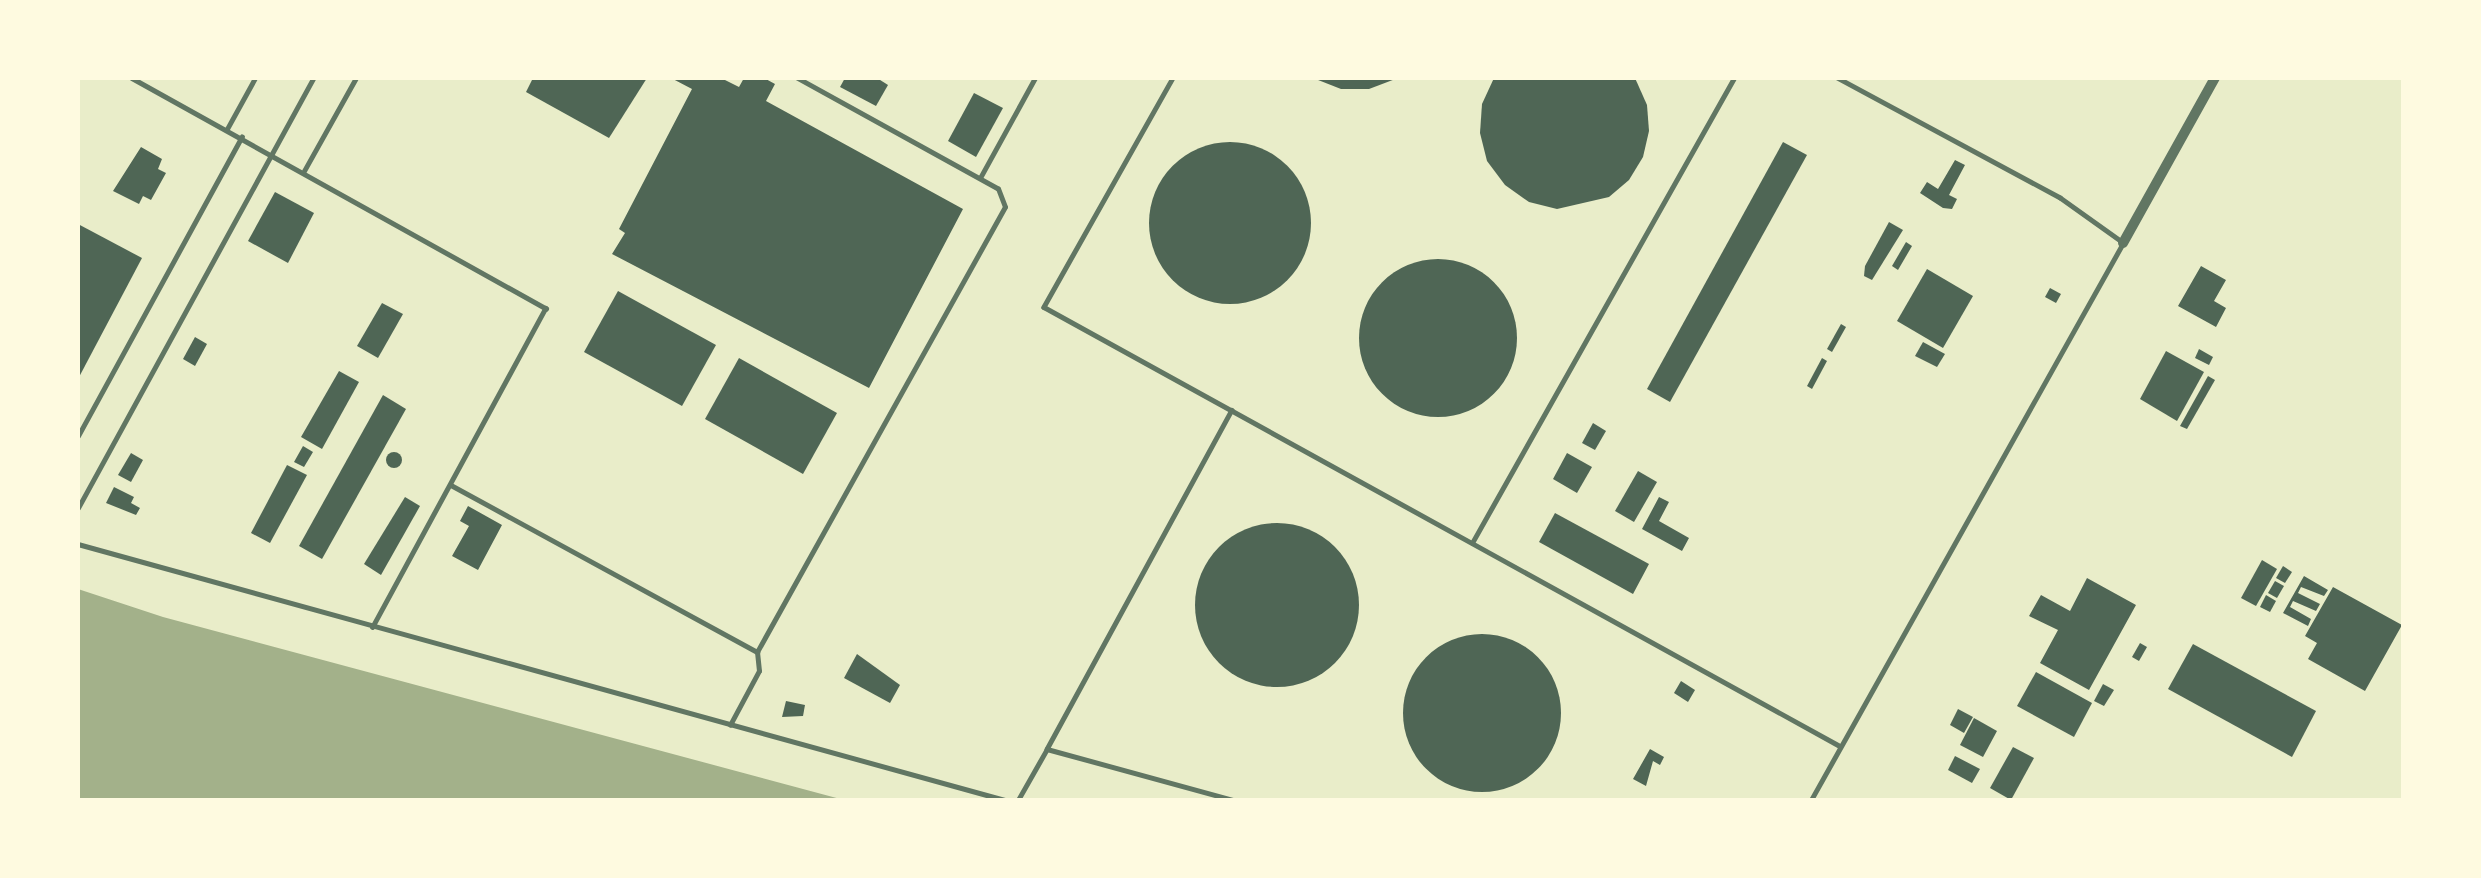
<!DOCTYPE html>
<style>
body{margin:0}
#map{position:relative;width:2481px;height:878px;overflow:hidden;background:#e9edc9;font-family:"Varela Round",sans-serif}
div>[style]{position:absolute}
.water>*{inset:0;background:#a3b18a}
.building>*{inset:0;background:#4f6655}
.round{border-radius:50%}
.service>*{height:4.5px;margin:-2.25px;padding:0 2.25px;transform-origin:2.25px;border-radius:2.25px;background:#617663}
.tertiary>*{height:10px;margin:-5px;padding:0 5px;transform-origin:5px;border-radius:5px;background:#617663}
span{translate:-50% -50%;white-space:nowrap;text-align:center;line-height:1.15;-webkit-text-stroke:6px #fefae0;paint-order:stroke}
.frame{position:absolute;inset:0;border:80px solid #fefae0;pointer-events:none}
</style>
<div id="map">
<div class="water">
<div style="clip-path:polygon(78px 589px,163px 617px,844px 800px,78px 800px)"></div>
</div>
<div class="building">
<div style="clip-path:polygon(533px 78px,647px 78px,609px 138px,526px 92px)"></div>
<div style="clip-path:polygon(671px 78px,721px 78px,739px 87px,744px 78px,764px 78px,775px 84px,766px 101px,963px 209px,869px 388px,612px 254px,625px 233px,619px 229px,692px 89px)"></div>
<div style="clip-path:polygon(845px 78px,877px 78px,888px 85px,876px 106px,840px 87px)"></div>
<div style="clip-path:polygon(1313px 78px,1398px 78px,1369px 89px,1341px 89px)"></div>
<div style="clip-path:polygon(1494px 78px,1635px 78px,1647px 105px,1649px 131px,1643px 157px,1629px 180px,1609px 197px,1557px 209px,1529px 202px,1505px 185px,1487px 161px,1480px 133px,1482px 104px)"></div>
<div style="clip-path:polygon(974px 93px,1003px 108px,976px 157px,948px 141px)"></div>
<div style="clip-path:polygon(1783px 142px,1807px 155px,1670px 402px,1647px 389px)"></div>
<div class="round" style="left:1149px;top:142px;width:162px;height:162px"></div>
<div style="clip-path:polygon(141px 147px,162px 159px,158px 169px,166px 173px,151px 200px,143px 196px,139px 204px,113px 191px)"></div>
<div style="clip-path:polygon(1955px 160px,1965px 165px,1949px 195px,1957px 199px,1952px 209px,1943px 208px,1920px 193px,1927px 182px,1938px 189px)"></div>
<div style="clip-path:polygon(275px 192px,314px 213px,288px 263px,248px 241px)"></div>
<div style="clip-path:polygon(1889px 222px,1903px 230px,1872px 280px,1864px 276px,1865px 266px)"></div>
<div style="clip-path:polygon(78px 224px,142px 258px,78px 379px)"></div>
<div style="clip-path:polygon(1906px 242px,1912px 246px,1898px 270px,1892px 266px)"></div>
<div class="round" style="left:1359px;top:259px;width:158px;height:158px"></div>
<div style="clip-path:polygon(2201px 266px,2226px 280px,2214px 301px,2226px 308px,2216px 327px,2178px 306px)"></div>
<div style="clip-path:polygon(1927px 269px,1973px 296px,1943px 348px,1897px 321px)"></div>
<div style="clip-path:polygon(2050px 288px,2061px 294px,2056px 303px,2045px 297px)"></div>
<div style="clip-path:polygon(618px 291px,716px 345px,682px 406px,584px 352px)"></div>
<div style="clip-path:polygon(382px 303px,403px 314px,378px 358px,357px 346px)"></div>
<div style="clip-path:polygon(1841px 324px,1846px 327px,1832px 352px,1827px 349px)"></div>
<div style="clip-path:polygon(195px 337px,207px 344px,195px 366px,183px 359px)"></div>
<div style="clip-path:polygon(1923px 342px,1945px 354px,1937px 367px,1915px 356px)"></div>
<div style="clip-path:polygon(2199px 349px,2213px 357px,2209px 365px,2195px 358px)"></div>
<div style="clip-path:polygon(2166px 351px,2204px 372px,2177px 421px,2140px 399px)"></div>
<div style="clip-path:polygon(739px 358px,837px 413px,803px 474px,705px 419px)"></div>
<div style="clip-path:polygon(1822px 358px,1827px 361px,1812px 389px,1807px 386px)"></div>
<div style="clip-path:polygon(339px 371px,359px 382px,322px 449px,301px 437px)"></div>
<div style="clip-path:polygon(2208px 376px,2215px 380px,2187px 429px,2180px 426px)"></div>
<div style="clip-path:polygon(383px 395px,406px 409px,322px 559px,299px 546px)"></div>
<div style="clip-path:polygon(1593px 423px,1606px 431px,1595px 450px,1582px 443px)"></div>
<div style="clip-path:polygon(303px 446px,313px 452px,304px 467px,294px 462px)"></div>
<div class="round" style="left:386px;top:452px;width:16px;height:16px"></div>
<div style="clip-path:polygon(131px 453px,143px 460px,131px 482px,118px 475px)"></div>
<div style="clip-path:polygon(1567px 453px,1592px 467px,1577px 493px,1553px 479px)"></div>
<div style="clip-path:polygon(287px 465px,307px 475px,270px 543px,251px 533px)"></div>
<div style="clip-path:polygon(1638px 471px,1657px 482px,1634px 522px,1615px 511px)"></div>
<div style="clip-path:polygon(114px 487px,134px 497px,131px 503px,140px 508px,136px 515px,106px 503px)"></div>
<div style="clip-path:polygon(405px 497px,420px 506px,381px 575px,364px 564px)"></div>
<div style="clip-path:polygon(1659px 497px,1669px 502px,1659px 521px,1689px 538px,1682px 551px,1642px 529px)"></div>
<div style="clip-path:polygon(468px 506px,502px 525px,478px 570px,452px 556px,469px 526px,460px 521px)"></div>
<div style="clip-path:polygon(1555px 513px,1649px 564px,1633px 594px,1539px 542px)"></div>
<div class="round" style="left:1195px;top:523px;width:164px;height:164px"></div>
<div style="clip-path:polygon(2262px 560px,2277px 569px,2256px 606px,2241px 598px)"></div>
<div style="clip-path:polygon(2283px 566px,2292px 572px,2285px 583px,2276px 578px)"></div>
<div style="clip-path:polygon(2304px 576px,2328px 590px,2324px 596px,2301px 587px,2298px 593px,2320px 604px,2316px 611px,2293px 601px,2290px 607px,2311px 619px,2308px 626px,2283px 613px)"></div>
<div style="clip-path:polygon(2087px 578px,2136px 605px,2089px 690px,2040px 663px,2058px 630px,2029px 616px,2041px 595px,2070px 611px)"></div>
<div style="clip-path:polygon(2275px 581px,2284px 586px,2277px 598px,2268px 593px)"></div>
<div style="clip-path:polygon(2333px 587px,2402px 625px,2365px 691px,2308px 659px,2317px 643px,2305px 636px)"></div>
<div style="clip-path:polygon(2266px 595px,2276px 601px,2270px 612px,2260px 607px)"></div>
<div class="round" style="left:1403px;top:634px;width:158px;height:158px"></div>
<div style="clip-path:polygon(2140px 643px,2147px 647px,2139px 661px,2132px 657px)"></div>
<div style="clip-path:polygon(2193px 644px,2316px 711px,2292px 757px,2168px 689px)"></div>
<div style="clip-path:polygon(857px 654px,900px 685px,890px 703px,844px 678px)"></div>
<div style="clip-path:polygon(2036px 672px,2092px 703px,2074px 737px,2017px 706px)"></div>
<div style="clip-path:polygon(1681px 681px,1695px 690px,1688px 702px,1674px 693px)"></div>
<div style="clip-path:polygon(2103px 684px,2114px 690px,2104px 706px,2094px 701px)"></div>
<div style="clip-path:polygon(786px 701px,805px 705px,803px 716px,782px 717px)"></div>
<div style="clip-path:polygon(1958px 709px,1973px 717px,1964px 733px,1950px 725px)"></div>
<div style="clip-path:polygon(1974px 718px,1997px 731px,1983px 757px,1960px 745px)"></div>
<div style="clip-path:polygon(2013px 747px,2034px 758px,2011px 800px,1990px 788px)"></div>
<div style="clip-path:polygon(1650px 749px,1664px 757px,1660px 765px,1653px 761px,1646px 786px,1633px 779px)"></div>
<div style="clip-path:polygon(1955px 756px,1980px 769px,1972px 783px,1948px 770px)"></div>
</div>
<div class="service">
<div style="left:132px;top:78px;width:474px;rotate:29.1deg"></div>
<div style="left:546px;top:308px;width:363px;rotate:118.5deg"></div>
<div style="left:1173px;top:78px;width:263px;rotate:119.4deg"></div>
<div style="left:1044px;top:307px;width:909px;rotate:28.88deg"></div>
<div style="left:227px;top:129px;width:58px;rotate:-61.2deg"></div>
<div style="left:304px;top:171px;width:107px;rotate:-60.8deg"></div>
<div style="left:980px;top:178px;width:114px;rotate:-61.2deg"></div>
<div style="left:1232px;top:410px;width:386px;rotate:118.6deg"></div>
<div style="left:1047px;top:749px;width:194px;rotate:15.3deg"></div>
<div style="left:78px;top:436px;width:341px;rotate:-61.3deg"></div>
<div style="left:451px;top:485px;width:349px;rotate:28.6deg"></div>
<div style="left:757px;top:652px;width:509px;rotate:-60.87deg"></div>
<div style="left:1005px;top:207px;width:19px;rotate:-111deg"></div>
<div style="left:998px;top:189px;width:230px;rotate:-151.1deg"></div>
<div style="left:78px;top:508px;width:490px;rotate:-61.3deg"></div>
<div style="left:1472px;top:543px;width:534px;rotate:-60.6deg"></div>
<div style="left:78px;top:544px;width:962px;rotate:15.44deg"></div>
<div style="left:730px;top:725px;width:61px;rotate:-61.8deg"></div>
<div style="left:759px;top:671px;width:19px;rotate:-96deg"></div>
<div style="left:1018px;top:800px;width:59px;rotate:-60.4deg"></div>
<div style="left:1811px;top:800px;width:638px;rotate:-60.74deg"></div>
<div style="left:2123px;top:243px;width:77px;rotate:-144.5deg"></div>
<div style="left:2060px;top:198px;width:253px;rotate:-151.7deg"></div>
</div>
<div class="tertiary">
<div style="left:2123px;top:243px;width:189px;rotate:-60.9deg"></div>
</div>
<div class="frame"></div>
</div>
